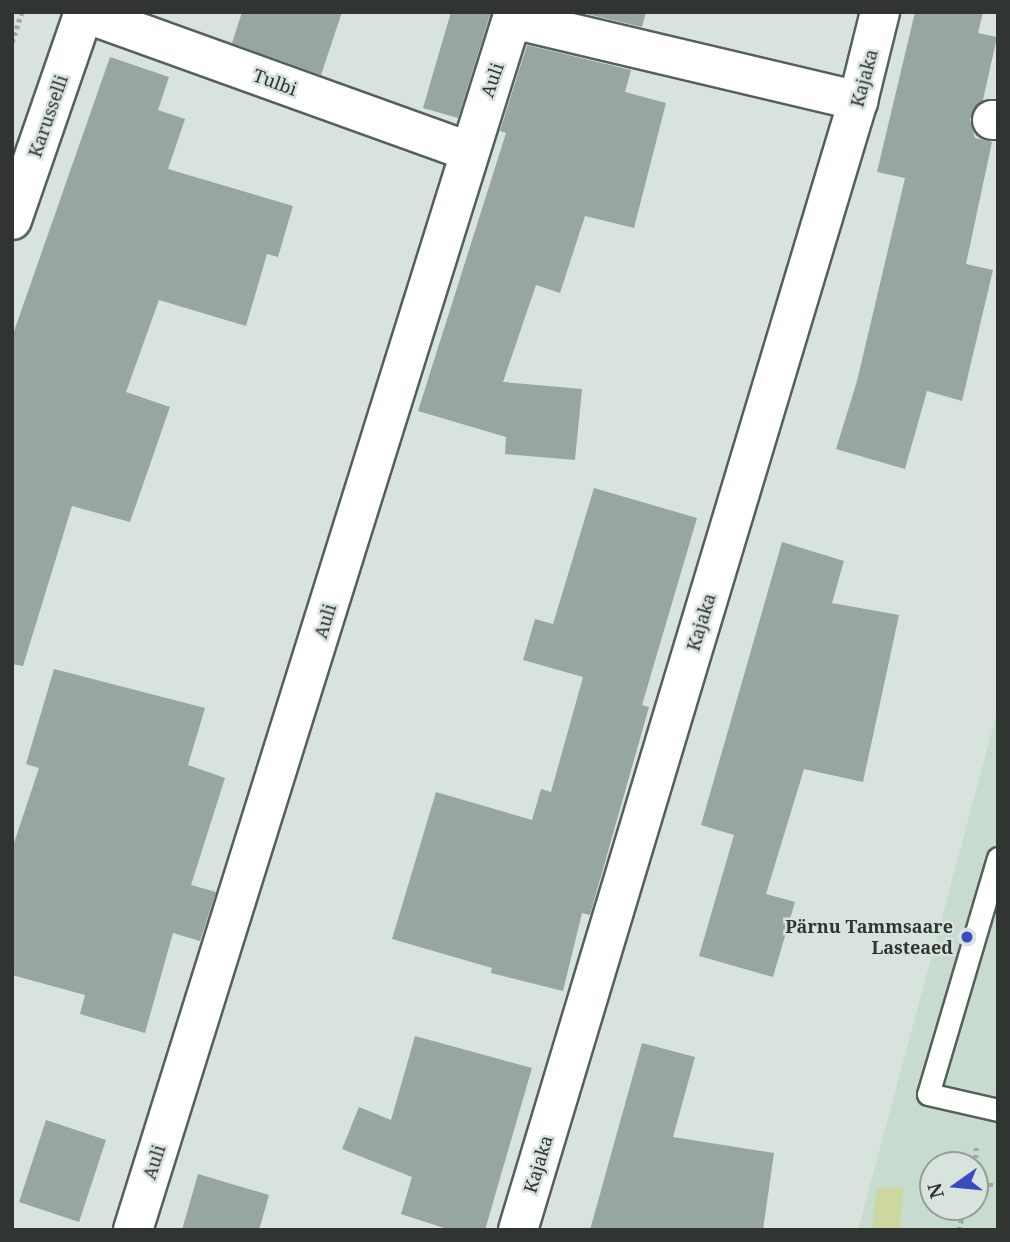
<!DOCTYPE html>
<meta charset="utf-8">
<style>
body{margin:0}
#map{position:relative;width:1010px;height:1242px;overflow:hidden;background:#d7e3dc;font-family:"Noto Serif",serif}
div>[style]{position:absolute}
.built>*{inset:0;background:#c7dbcf}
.green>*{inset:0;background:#cfd7a1}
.building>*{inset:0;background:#98a6a3}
.path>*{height:4.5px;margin-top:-2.25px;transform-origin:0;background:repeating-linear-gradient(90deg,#9fa8a3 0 3.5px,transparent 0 7px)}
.roads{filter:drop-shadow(2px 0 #556059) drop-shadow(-2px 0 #556059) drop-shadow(0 2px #556059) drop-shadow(0 -2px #556059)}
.lane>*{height:21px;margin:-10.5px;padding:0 10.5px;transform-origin:10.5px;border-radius:10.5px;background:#fff}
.street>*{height:38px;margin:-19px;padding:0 19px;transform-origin:19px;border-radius:19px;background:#fff}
.dots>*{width:19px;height:19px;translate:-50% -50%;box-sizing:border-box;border:4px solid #d7e3dc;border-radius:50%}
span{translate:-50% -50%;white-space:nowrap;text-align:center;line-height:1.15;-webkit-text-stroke:5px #d7e3dc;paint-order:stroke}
.street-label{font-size:18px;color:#303532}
.poi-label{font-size:18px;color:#303532;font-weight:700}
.right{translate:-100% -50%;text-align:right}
.frame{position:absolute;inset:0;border:14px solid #303532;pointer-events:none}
.north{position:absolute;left:919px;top:1151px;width:70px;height:70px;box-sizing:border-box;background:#d7e3dc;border:2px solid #949d98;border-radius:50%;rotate:255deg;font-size:19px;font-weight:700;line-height:28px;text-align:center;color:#303532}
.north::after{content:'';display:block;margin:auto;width:24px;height:32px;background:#384cbf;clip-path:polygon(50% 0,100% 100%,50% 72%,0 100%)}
</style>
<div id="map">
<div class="built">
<div style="clip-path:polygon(evenodd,998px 709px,998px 1230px,858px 1230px,998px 709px,933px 1165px,975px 1165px,975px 1207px,933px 1207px,933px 1165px)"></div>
</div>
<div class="green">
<div style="clip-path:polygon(903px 1187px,900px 1230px,872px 1230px,877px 1188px)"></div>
</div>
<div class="building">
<div style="clip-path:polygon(242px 12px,342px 12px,321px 75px,232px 43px)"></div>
<div style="clip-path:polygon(451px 12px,491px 12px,458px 118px,423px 108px)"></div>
<div style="clip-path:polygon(578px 12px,646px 12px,642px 27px)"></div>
<div style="clip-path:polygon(915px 12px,983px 12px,978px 33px,997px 37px,983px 100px,970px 119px,975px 138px,992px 142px,966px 264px,993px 270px,962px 401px,927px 391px,905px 469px,836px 449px,857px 381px,905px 178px,877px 172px)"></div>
<div style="clip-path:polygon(527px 45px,631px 70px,625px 92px,666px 103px,634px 228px,585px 216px,560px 293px,536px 285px,503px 382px,582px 389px,575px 460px,505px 454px,506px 437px,418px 411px,506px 133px,500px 131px)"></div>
<div style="clip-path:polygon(110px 57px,169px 77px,158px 110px,185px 119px,168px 169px,293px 206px,278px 257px,267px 254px,246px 326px,159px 300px,126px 392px,170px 407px,130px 522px,72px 506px,23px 666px,12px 664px,12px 337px)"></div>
<div style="clip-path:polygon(594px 488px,697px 518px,642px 705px,649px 707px,590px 915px,582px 913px,563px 991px,491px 973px,492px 968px,392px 939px,436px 792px,532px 820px,541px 789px,551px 792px,583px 677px,523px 660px,535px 619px,553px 624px)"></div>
<div style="clip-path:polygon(782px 542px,844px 561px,832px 603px,899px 615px,863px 782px,804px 769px,766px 894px,795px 902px,773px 977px,699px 956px,734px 835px,701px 825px)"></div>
<div style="clip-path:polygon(54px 669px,205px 708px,188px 765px,225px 778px,191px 885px,216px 892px,200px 941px,173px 933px,145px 1033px,80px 1014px,85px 995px,12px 975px,12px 849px,39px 768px,26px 764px)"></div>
<div style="clip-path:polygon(415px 1036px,532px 1068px,485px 1230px,450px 1230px,401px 1214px,412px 1177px,342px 1149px,359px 1107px,391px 1120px)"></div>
<div style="clip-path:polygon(642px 1043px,695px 1057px,673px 1137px,774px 1153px,763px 1230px,590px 1230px)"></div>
<div style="clip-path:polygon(46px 1120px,106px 1140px,79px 1222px,19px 1202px)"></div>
<div style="clip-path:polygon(198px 1174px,269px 1195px,259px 1230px,182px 1230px)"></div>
</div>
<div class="path">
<div style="left:12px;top:42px;width:32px;rotate:-72deg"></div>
<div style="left:975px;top:1165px;width:20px;rotate:-87deg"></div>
<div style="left:975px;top:1185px;width:23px"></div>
<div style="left:959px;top:1230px;width:24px;rotate:-78deg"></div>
</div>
<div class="roads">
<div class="lane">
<div style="left:998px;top:858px;width:246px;rotate:106.5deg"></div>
<div style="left:928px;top:1094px;width:72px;rotate:12.9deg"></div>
</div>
<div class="street">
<div style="left:82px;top:12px;width:410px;rotate:19.8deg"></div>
<div style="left:512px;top:19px;width:356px;rotate:13.3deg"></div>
<div style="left:992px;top:120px;width:6px"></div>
<div style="left:12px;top:220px;width:220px;rotate:-70.9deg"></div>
<div style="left:133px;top:1230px;width:1276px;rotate:-72.63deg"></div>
<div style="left:518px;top:1230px;width:1179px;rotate:-73.24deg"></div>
<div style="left:858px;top:101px;width:92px;rotate:-76.1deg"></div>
</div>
</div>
<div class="dots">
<div style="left:967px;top:937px;background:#384cbf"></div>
</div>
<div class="street-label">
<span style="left:864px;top:78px;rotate:-75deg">Kajaka</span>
<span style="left:492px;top:80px;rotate:-71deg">Auli</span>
<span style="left:275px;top:82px;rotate:20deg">Tulbi</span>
<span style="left:48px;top:116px;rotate:-71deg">Karusselli</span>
<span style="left:325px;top:621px;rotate:-73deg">Auli</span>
<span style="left:701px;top:622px;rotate:-73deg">Kajaka</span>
<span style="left:154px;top:1162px;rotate:-72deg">Auli</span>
<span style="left:538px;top:1164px;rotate:-73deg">Kajaka</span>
</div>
<div class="poi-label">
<span class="right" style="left:953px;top:937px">Pärnu Tammsaare<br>Lasteaed</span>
</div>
<div class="frame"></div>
<div class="north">N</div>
</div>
